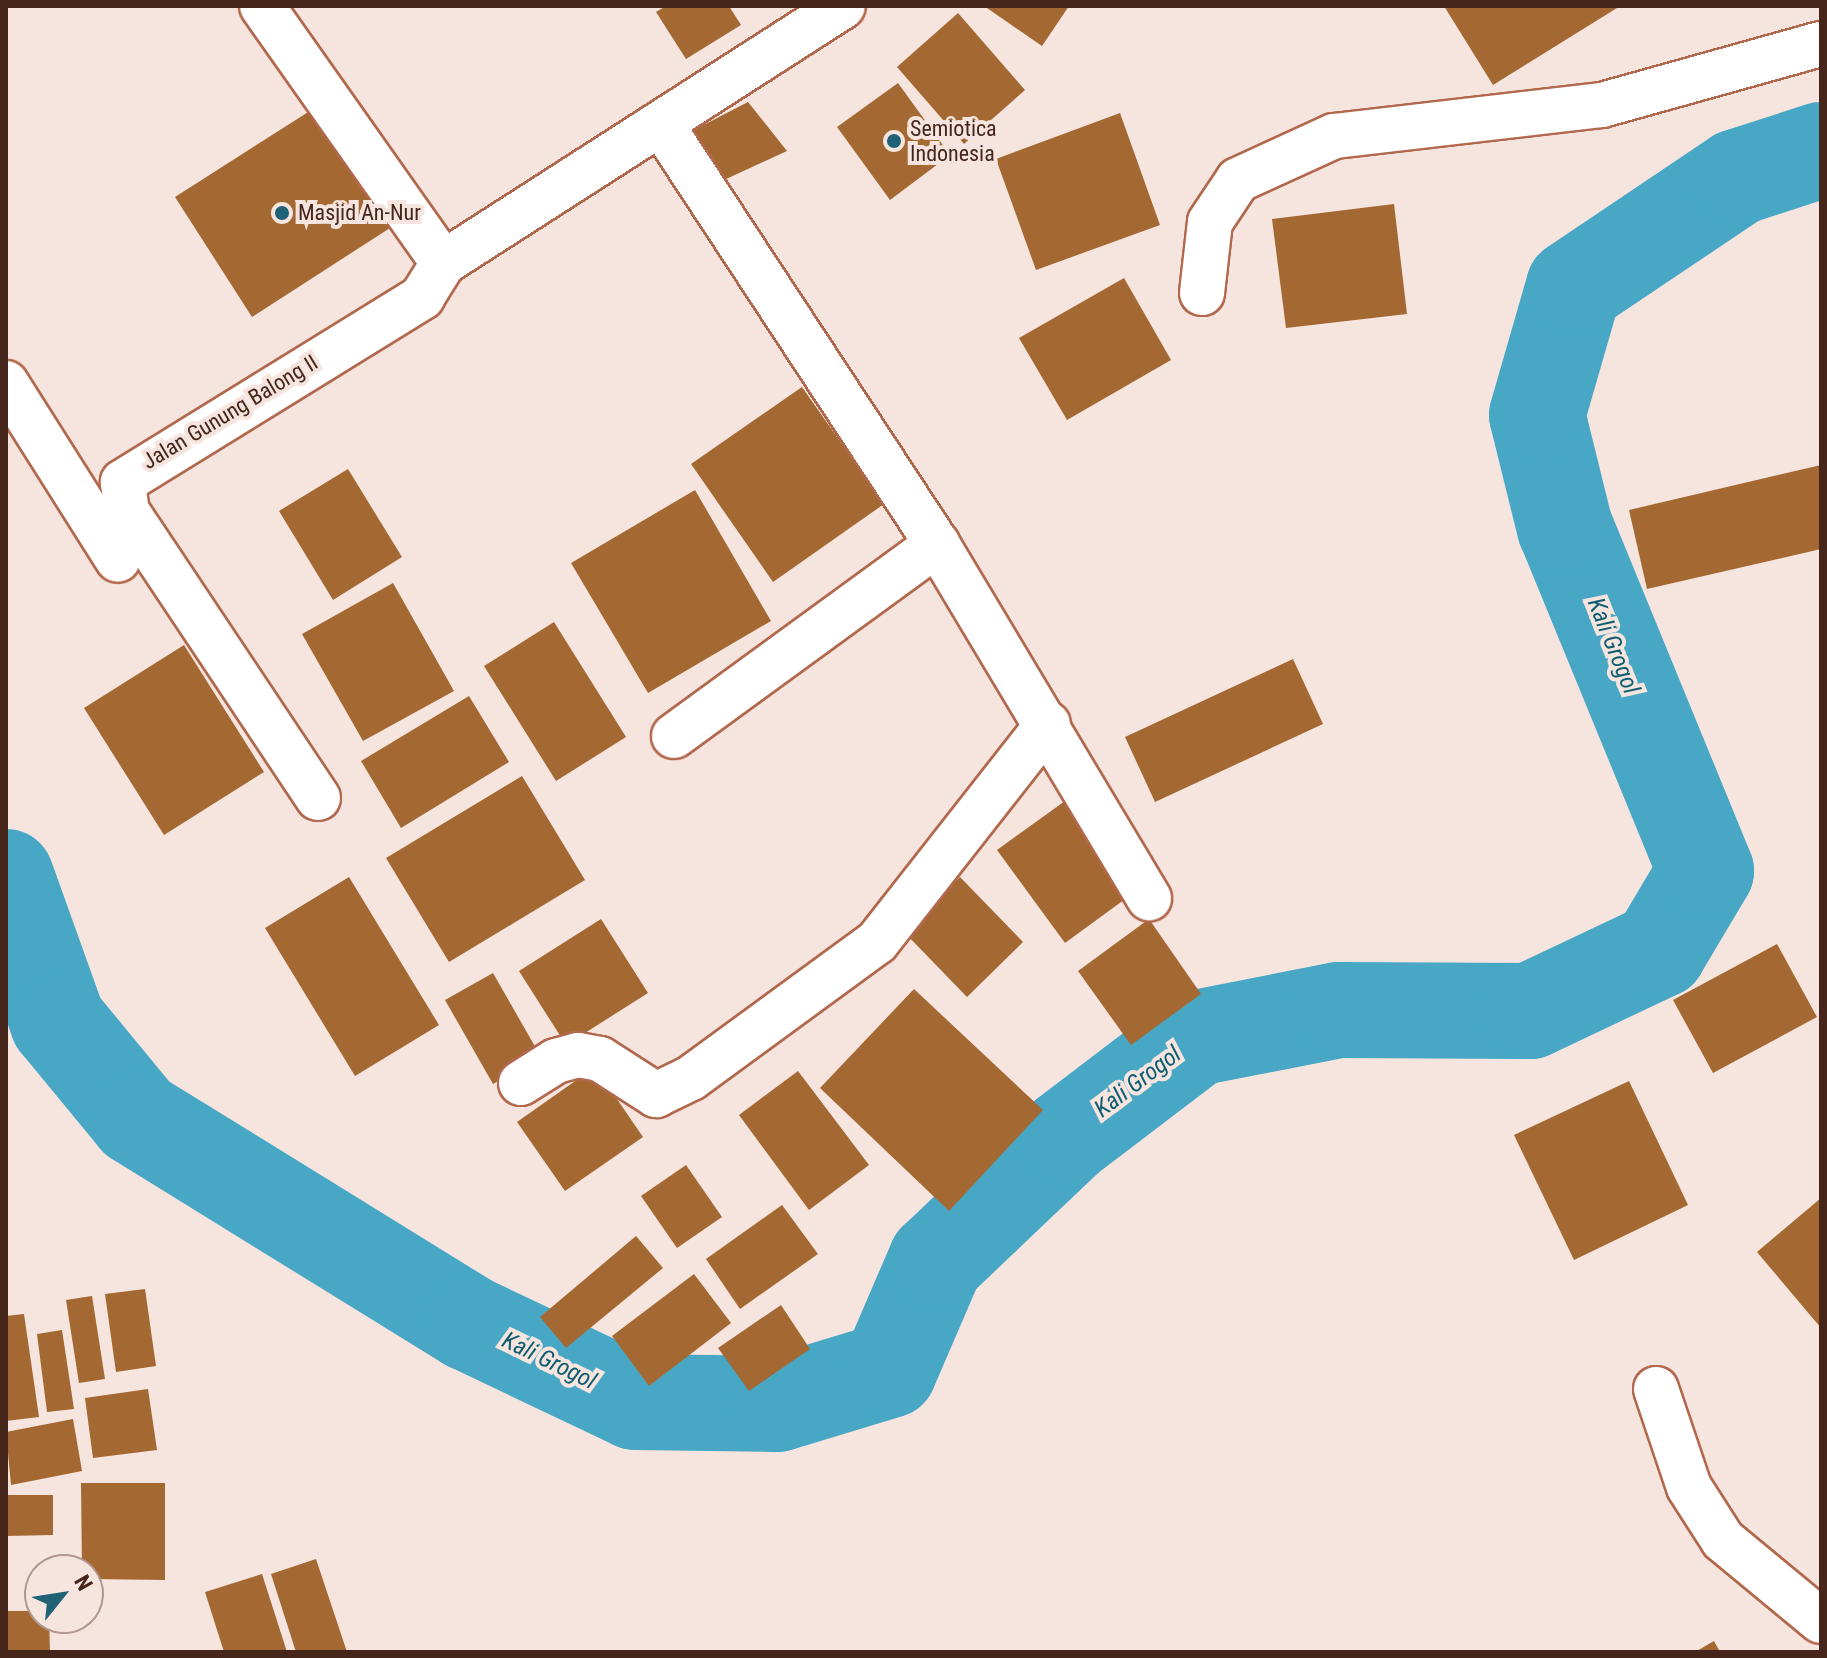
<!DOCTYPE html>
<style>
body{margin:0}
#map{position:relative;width:1827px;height:1658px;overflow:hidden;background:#f6e4de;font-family:"Roboto Condensed",sans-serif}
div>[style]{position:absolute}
.river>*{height:96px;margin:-48px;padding:0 48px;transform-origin:48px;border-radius:48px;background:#47a7c5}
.building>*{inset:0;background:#a46932}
.roads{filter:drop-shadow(2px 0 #b2684c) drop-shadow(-2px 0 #b2684c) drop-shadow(0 2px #b2684c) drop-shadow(0 -2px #b2684c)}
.street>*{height:44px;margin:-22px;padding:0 22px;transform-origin:22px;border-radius:22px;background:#fff}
.dots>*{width:22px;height:22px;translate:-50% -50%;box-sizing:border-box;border:4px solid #f6e4de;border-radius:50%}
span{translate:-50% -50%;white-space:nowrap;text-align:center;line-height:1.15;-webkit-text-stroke:8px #f6e4de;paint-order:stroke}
.poi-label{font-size:22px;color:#46261b}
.left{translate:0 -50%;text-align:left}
.street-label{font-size:22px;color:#46261b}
.water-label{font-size:24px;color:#0d5d72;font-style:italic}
.frame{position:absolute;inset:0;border:8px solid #46261b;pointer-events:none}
.north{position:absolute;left:24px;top:1554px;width:80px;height:80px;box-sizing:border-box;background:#f6e4de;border:2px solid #b09890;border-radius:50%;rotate:60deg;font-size:22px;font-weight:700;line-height:32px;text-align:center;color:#46261b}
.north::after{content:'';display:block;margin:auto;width:28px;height:36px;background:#1f6175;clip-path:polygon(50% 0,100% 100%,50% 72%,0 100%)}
</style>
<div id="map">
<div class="river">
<div style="left:6px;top:877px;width:154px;rotate:70.3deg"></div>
<div style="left:58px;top:1022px;width:124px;rotate:50.5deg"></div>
<div style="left:137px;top:1118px;width:390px;rotate:31.7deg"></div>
<div style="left:469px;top:1323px;width:184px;rotate:25.4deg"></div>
<div style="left:635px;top:1402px;width:142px;rotate:0.8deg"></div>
<div style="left:777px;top:1404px;width:117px;rotate:-16.9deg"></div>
<div style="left:889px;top:1370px;width:119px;rotate:-66.7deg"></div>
<div style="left:936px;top:1261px;width:180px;rotate:-43.6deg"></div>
<div style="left:1066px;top:1137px;width:163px;rotate:-37.3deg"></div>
<div style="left:1196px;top:1038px;width:146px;rotate:-11.1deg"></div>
<div style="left:1339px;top:1010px;width:191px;rotate:0.3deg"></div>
<div style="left:1530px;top:1011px;width:143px;rotate:-25.3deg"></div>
<div style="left:1659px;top:950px;width:92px;rotate:-59.3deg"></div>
<div style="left:1706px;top:871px;width:371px;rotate:-112.3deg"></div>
<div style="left:1565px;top:528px;width:116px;rotate:-103.9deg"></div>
<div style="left:1537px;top:415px;width:133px;rotate:-73.9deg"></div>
<div style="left:1574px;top:287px;width:197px;rotate:-33.9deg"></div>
<div style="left:1738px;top:177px;width:87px;rotate:-18deg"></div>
</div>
<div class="building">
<div style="clip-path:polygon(666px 6px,729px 6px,741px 25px,686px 59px,656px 12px)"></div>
<div style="clip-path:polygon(984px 6px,1069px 6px,1042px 46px)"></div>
<div style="clip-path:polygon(1444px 6px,1616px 6px,1617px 8px,1493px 85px)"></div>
<div style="clip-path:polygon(958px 13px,1025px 90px,964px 144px,897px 67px)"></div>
<div style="clip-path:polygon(898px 83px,950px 155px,890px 200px,837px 127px)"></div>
<div style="clip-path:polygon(748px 102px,787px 151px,724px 180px,692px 131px)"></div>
<div style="clip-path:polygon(313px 109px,390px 228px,252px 317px,175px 197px)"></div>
<div style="clip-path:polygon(1120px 113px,1160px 225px,1036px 270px,996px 159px)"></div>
<div style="clip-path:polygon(1394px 204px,1407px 314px,1286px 328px,1272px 219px)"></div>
<div style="clip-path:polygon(1124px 278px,1171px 360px,1067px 420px,1019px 338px)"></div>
<div style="clip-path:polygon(802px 387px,884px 504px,773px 582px,691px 464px)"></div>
<div style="clip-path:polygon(1821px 465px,1821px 549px,1647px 589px,1629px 510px)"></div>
<div style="clip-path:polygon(348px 469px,402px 557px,333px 600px,279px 511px)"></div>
<div style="clip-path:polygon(695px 490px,771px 621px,648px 693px,571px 563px)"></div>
<div style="clip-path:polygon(393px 583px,454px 691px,363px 741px,302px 634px)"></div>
<div style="clip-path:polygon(554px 622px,626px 737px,556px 781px,484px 666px)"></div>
<div style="clip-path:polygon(184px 645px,264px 772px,164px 835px,84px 708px)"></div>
<div style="clip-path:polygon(1293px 659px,1323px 724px,1155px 802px,1125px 737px)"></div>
<div style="clip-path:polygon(469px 696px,509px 762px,401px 828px,361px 761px)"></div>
<div style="clip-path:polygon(522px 776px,585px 880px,449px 962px,386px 858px)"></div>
<div style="clip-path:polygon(1065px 801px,1132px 894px,1065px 943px,997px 850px)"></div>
<div style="clip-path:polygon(349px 877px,439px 1025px,355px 1076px,265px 928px)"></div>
<div style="clip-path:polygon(960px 877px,1023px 942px,967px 997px,904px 932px)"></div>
<div style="clip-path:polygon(601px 919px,648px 993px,566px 1045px,519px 971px)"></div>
<div style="clip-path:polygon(1149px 919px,1201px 994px,1131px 1045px,1078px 971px)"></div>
<div style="clip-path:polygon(1777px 944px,1817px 1017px,1713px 1073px,1673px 1000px)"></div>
<div style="clip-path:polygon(493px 973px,541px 1057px,493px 1084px,445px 1000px)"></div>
<div style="clip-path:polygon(914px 989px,1043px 1110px,949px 1211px,820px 1088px)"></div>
<div style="clip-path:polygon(595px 1067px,643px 1137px,565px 1191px,517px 1122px)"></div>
<div style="clip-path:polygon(798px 1071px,869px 1165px,809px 1210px,739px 1115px)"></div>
<div style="clip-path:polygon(1629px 1081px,1688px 1205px,1574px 1260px,1514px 1135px)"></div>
<div style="clip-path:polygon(686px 1165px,722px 1217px,677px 1248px,641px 1196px)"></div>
<div style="clip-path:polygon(1821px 1198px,1821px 1328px,1757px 1252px)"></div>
<div style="clip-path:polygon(782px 1205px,818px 1254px,740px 1309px,706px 1259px)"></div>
<div style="clip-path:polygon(636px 1236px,663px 1268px,566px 1348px,540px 1317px)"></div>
<div style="clip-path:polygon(694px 1274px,731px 1323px,649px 1386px,612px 1336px)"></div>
<div style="clip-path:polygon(145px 1289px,156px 1366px,116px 1372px,105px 1294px)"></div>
<div style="clip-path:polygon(92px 1296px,105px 1379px,79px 1383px,66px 1300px)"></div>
<div style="clip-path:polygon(781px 1305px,810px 1349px,749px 1391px,718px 1348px)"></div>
<div style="clip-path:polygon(24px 1314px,39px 1417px,6px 1421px,6px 1316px)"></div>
<div style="clip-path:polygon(62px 1330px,74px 1409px,47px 1412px,37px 1334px)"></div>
<div style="clip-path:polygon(148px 1389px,157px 1450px,93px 1458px,85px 1398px)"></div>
<div style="clip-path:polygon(73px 1419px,82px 1471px,11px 1485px,6px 1432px)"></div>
<div style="clip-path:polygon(81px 1483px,165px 1483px,165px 1580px,88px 1579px,88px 1570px,82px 1570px)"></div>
<div style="clip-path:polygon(6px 1495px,53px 1495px,53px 1535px,6px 1536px)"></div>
<div style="clip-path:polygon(316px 1559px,347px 1652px,296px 1652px,271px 1574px)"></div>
<div style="clip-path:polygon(262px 1574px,287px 1652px,224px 1652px,205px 1592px)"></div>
<div style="clip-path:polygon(6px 1611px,40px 1611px,40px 1618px,49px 1618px,50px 1652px,6px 1652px)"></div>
<div style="clip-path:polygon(1714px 1641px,1720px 1652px,1695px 1652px)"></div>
</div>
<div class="roads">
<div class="street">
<div style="left:262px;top:6px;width:314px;rotate:54.8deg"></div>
<div style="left:661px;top:124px;width:503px;rotate:56.69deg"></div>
<div style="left:937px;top:544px;width:413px;rotate:59.1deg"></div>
<div style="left:1202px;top:293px;width:71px;rotate:-83.6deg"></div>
<div style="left:1210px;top:222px;width:50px;rotate:-56.3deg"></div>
<div style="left:1238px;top:180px;width:106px;rotate:-24.6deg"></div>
<div style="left:1334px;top:136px;width:270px;rotate:-6.6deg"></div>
<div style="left:1602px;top:105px;width:227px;rotate:-15.6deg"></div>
<div style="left:6px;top:383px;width:209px;rotate:57.7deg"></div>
<div style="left:674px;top:736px;width:326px;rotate:-36.1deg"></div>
<div style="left:318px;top:798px;width:344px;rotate:-123.7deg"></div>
<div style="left:127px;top:512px;width:30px;rotate:-98deg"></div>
<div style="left:123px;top:482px;width:352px;rotate:-31.7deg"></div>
<div style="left:422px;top:297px;width:40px;rotate:-58deg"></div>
<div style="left:443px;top:263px;width:475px;rotate:-32.7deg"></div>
<div style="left:521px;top:1083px;width:41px;rotate:-32.2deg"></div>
<div style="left:556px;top:1061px;width:23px;rotate:-15deg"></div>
<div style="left:578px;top:1055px;width:22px;rotate:10deg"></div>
<div style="left:600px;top:1059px;width:67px;rotate:32.7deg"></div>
<div style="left:656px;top:1095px;width:39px;rotate:-26deg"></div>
<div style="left:691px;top:1078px;width:230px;rotate:-36.2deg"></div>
<div style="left:877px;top:942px;width:277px;rotate:-51.9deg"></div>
<div style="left:1656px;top:1389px;width:103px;rotate:71.4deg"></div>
<div style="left:1689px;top:1487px;width:63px;rotate:57.3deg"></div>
<div style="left:1723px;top:1540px;width:127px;rotate:39.6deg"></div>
</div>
</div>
<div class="dots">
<div style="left:894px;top:141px;background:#1f6175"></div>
<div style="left:282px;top:213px;background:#1f6175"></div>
</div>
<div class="poi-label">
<span class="left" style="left:910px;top:141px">Semiotica<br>Indonesia</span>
<span class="left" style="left:298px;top:213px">Masjid An-Nur</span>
</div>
<div class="street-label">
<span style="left:230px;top:412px;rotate:-31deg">Jalan Gunung Balong II</span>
</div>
<div class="water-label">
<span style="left:1613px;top:646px;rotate:68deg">Kali Grogol</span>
<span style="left:1138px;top:1082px;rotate:-37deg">Kali Grogol</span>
<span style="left:549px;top:1361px;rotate:26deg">Kali Grogol</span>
</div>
<div class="frame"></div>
<div class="north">N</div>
</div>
